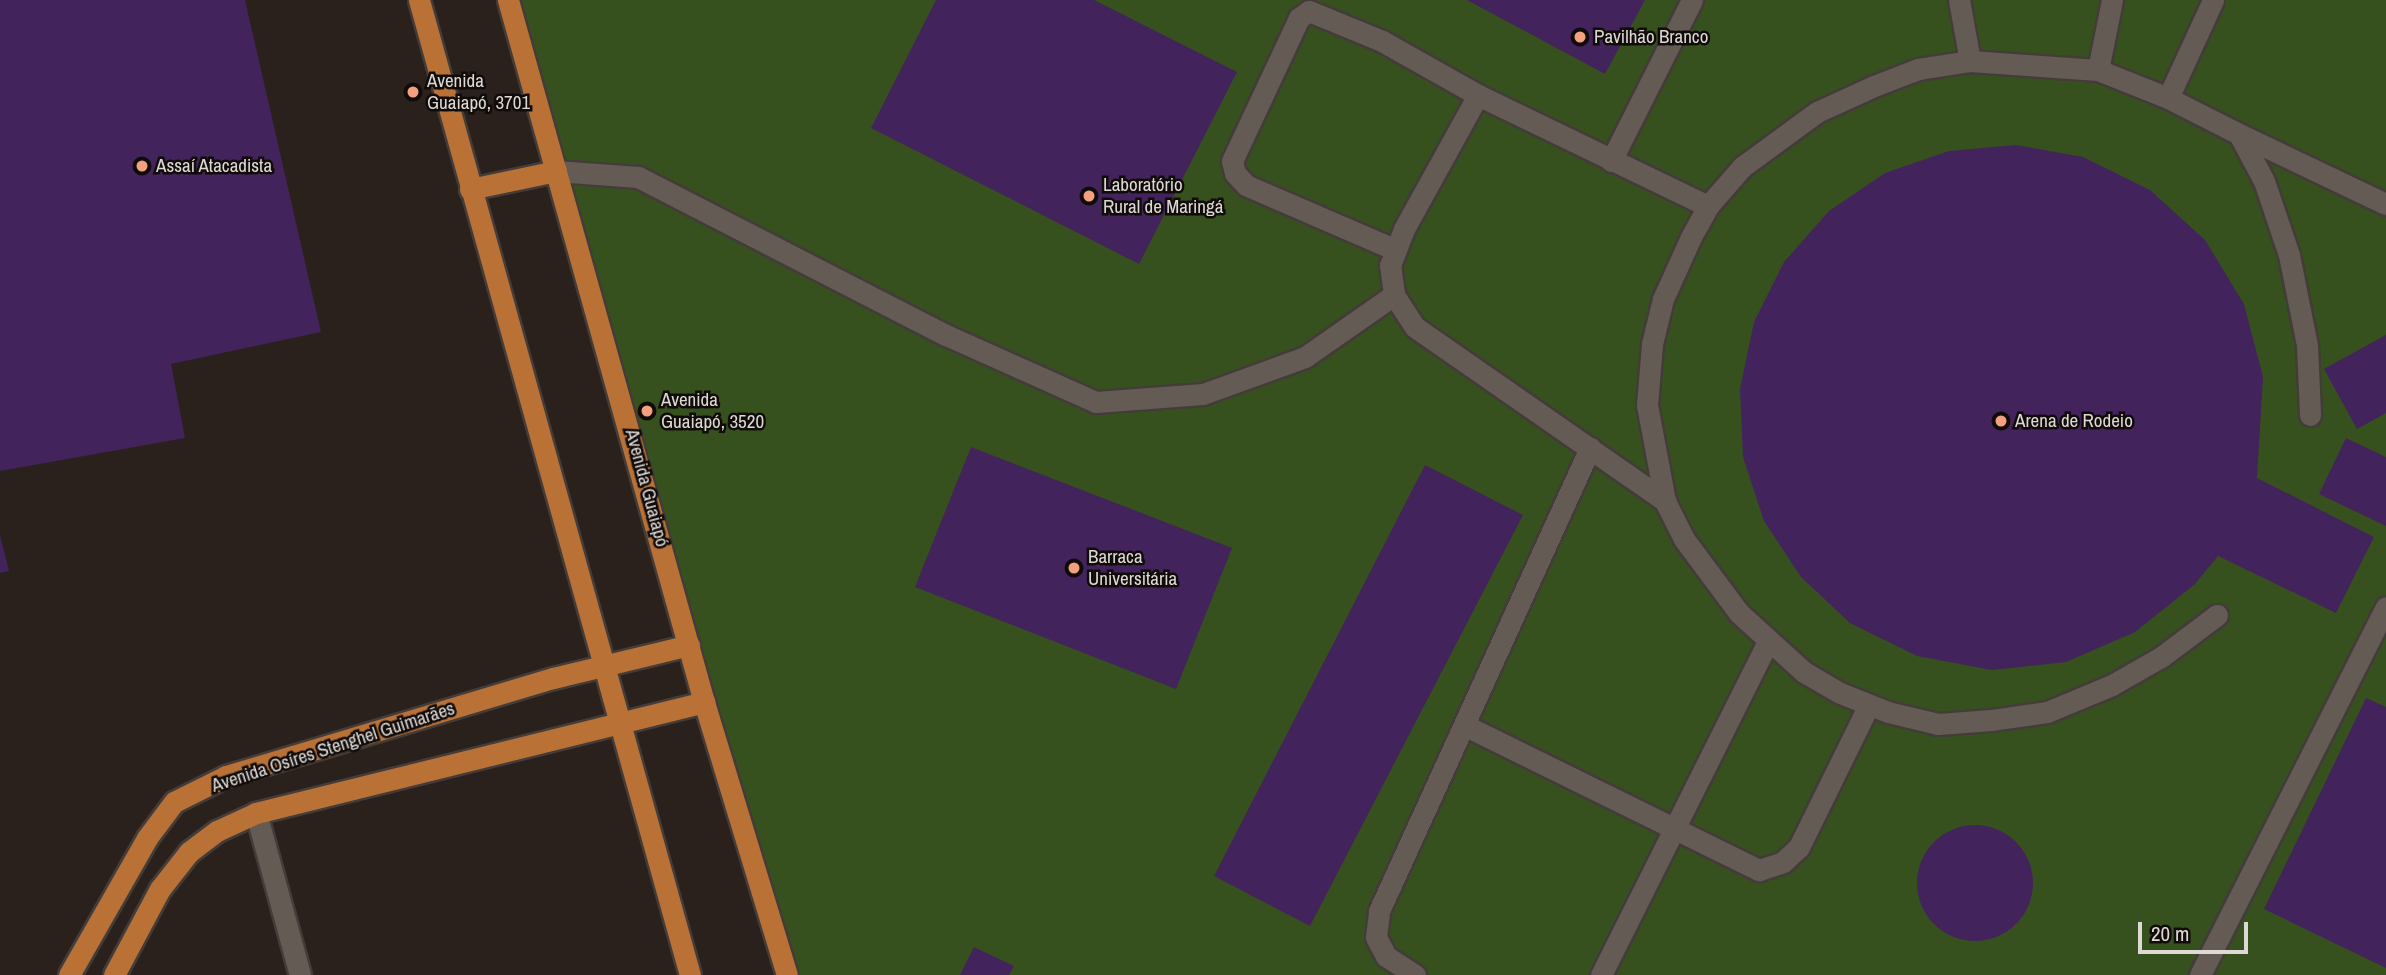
<!DOCTYPE html>
<meta charset="utf-8">
<style>
body{margin:0}
#map{position:relative;width:2386px;height:975px;overflow:hidden;background:#2a211c;font-family:"Archivo Narrow",sans-serif}
div>[style]{position:absolute}
.green>*{inset:0;background:#37511e}
.building>*{inset:0;background:#43235b}
.round{border-radius:50%}
.roads{filter:drop-shadow(2px 0 #433c39) drop-shadow(-2px 0 #433c39) drop-shadow(0 2px #433c39) drop-shadow(0 -2px #433c39)}
.minor>*{height:21px;margin:-10.5px;padding:0 10.5px;transform-origin:10.5px;border-radius:10.5px;background:#655b55}
.major>*{height:21px;margin:-10.5px;padding:0 10.5px;transform-origin:10.5px;border-radius:10.5px;background:#b97136}
.dots>*{width:19px;height:19px;translate:-50% -50%;box-sizing:border-box;border:4px solid #100c0a;border-radius:50%}
span{translate:-50% -50%;white-space:nowrap;text-align:center;line-height:1.15;-webkit-text-stroke:5px #100c0a;paint-order:stroke}
.poi-label{font-size:19px;color:#dfd9d6}
.left{translate:0 -50%;text-align:left}
.street-label{font-size:19px;color:#dfd9d6}
.scale{position:absolute;left:2138px;top:922px;width:110px;height:32px;box-sizing:border-box;border:4px solid #dfd9d6;border-top:0;padding-left:9px;font-size:21px;line-height:24px;white-space:nowrap;color:#dfd9d6;-webkit-text-stroke:5px #100c0a;paint-order:stroke}
</style>
<div id="map">
<div class="green">
<div style="clip-path:polygon(508px 0,2386px 0,2386px 975px,787px 975px)"></div>
</div>
<div class="building">
<div style="clip-path:polygon(0 0,245px 0,321px 332px,171px 364px,185px 438px,0 471px)"></div>
<div style="clip-path:polygon(936px 0,1094px 0,1237px 72px,1139px 264px,871px 128px)"></div>
<div style="clip-path:polygon(1467px 0,1645px 0,1605px 74px)"></div>
<div style="clip-path:polygon(2016px 145px,2083px 157px,2150px 190px,2205px 240px,2244px 304px,2263px 377px,2257px 478px,2374px 537px,2336px 613px,2218px 556px,2194px 585px,2135px 632px,2066px 662px,1992px 670px,1917px 656px,1850px 623px,1801px 577px,1764px 521px,1743px 457px,1740px 389px,1754px 322px,1784px 262px,1829px 211px,1885px 173px,1949px 151px)"></div>
<div style="clip-path:polygon(2386px 335px,2386px 413px,2357px 429px,2324px 369px)"></div>
<div style="clip-path:polygon(2346px 438px,2386px 457px,2386px 526px,2319px 494px)"></div>
<div style="clip-path:polygon(971px 447px,1232px 548px,1176px 689px,915px 587px)"></div>
<div style="clip-path:polygon(1425px 465px,1523px 515px,1310px 926px,1214px 876px)"></div>
<div style="clip-path:polygon(0 535px,9px 571px,0 573px)"></div>
<div style="clip-path:polygon(2366px 698px,2386px 707px,2386px 968px,2264px 909px)"></div>
<div class="round" style="left:1917px;top:825px;width:116px;height:116px"></div>
<div style="clip-path:polygon(974px 947px,1014px 966px,1009px 975px,960px 975px)"></div>
</div>
<div class="roads">
<div class="minor">
<div style="left:1959px;top:0;width:62px;rotate:79.8deg"></div>
<div style="left:2098px;top:70px;width:71px;rotate:-78.7deg"></div>
<div style="left:1478px;top:95px;width:153px;rotate:118.9deg"></div>
<div style="left:1404px;top:229px;width:39px;rotate:111deg"></div>
<div style="left:1390px;top:265px;width:30px;rotate:82deg"></div>
<div style="left:1394px;top:295px;width:38px;rotate:57deg"></div>
<div style="left:1415px;top:327px;width:305px;rotate:34.8deg"></div>
<div style="left:2168px;top:98px;width:108px;rotate:-65.3deg"></div>
<div style="left:2239px;top:134px;width:163px;rotate:25.5deg"></div>
<div style="left:1611px;top:161px;width:180px;rotate:-63.3deg"></div>
<div style="left:556px;top:171px;width:82px;rotate:4.2deg"></div>
<div style="left:638px;top:177px;width:346px;rotate:27.2deg"></div>
<div style="left:946px;top:335px;width:164px;rotate:24.1deg"></div>
<div style="left:1096px;top:402px;width:107px;rotate:-4.3deg"></div>
<div style="left:1203px;top:394px;width:109px;rotate:-19.9deg"></div>
<div style="left:1305px;top:357px;width:108px;rotate:-34.9deg"></div>
<div style="left:1396px;top:250px;width:163px;rotate:-156.6deg"></div>
<div style="left:1246px;top:185px;width:16px;rotate:-133deg"></div>
<div style="left:1235px;top:173px;width:12px;rotate:-104deg"></div>
<div style="left:1232px;top:161px;width:158px;rotate:-64.9deg"></div>
<div style="left:1299px;top:18px;width:12px;rotate:-35deg"></div>
<div style="left:1309px;top:11px;width:79px;rotate:22.3deg"></div>
<div style="left:1382px;top:41px;width:110px;rotate:29.4deg"></div>
<div style="left:1478px;top:95px;width:255px;rotate:25.8deg"></div>
<div style="left:2217px;top:615px;width:70px;rotate:143.1deg"></div>
<div style="left:2161px;top:657px;width:56px;rotate:150.3deg"></div>
<div style="left:2112px;top:685px;width:70px;rotate:157.4deg"></div>
<div style="left:2047px;top:712px;width:57px;rotate:171.9deg"></div>
<div style="left:1991px;top:720px;width:53px;rotate:175.7deg"></div>
<div style="left:1938px;top:724px;width:51px;rotate:-166.5deg"></div>
<div style="left:1888px;top:712px;width:52px;rotate:-158.4deg"></div>
<div style="left:1840px;top:693px;width:42px;rotate:-149.7deg"></div>
<div style="left:1804px;top:672px;width:88px;rotate:-137.8deg"></div>
<div style="left:1739px;top:613px;width:92px;rotate:-126.6deg"></div>
<div style="left:1684px;top:539px;width:42px;rotate:-116.6deg"></div>
<div style="left:1665px;top:501px;width:98px;rotate:-100.6deg"></div>
<div style="left:1647px;top:405px;width:61px;rotate:-85.3deg"></div>
<div style="left:1652px;top:344px;width:46px;rotate:-76.3deg"></div>
<div style="left:1663px;top:299px;width:68px;rotate:-65.7deg"></div>
<div style="left:1691px;top:237px;width:35px;rotate:-61deg"></div>
<div style="left:1708px;top:206px;width:52px;rotate:-48.9deg"></div>
<div style="left:1742px;top:167px;width:93px;rotate:-36.3deg"></div>
<div style="left:1817px;top:112px;width:63px;rotate:-24.5deg"></div>
<div style="left:1874px;top:86px;width:47px;rotate:-21.1deg"></div>
<div style="left:1918px;top:69px;width:53px;rotate:-8.7deg"></div>
<div style="left:1970px;top:61px;width:128px;rotate:4deg"></div>
<div style="left:2098px;top:70px;width:75px;rotate:21.8deg"></div>
<div style="left:2168px;top:98px;width:80px;rotate:26.9deg"></div>
<div style="left:2239px;top:134px;width:53px;rotate:62deg"></div>
<div style="left:2264px;top:181px;width:78px;rotate:71.3deg"></div>
<div style="left:2289px;top:255px;width:92px;rotate:78.7deg"></div>
<div style="left:2307px;top:345px;width:70px;rotate:87.5deg"></div>
<div style="left:1464px;top:725px;width:329px;rotate:26.2deg"></div>
<div style="left:1759px;top:870px;width:25px;rotate:-18deg"></div>
<div style="left:1783px;top:862px;width:22px;rotate:-43deg"></div>
<div style="left:1799px;top:847px;width:158px;rotate:-63.8deg"></div>
<div style="left:256px;top:813px;width:168px;rotate:74.8deg"></div>
<div style="left:1415px;top:975px;width:35px;rotate:-147deg"></div>
<div style="left:1386px;top:956px;width:21px;rotate:-118deg"></div>
<div style="left:1376px;top:937px;width:26px;rotate:-83deg"></div>
<div style="left:1379px;top:911px;width:509px;rotate:-65.5deg"></div>
<div style="left:1601px;top:975px;width:371px;rotate:-63.4deg"></div>
<div style="left:2200px;top:975px;width:412px;rotate:-63.2deg"></div>
</div>
<div class="major">
<div style="left:419px;top:0;width:1012px;rotate:74.47deg"></div>
<div style="left:508px;top:0;width:729px;rotate:74.4deg"></div>
<div style="left:704px;top:702px;width:285px;rotate:73.1deg"></div>
<div style="left:470px;top:189px;width:88px;rotate:-11.8deg"></div>
<div style="left:69px;top:975px;width:158px;rotate:-60.3deg"></div>
<div style="left:147px;top:838px;width:45px;rotate:-53.1deg"></div>
<div style="left:174px;top:802px;width:58px;rotate:-26.6deg"></div>
<div style="left:226px;top:776px;width:341px;rotate:-16.7deg"></div>
<div style="left:553px;top:678px;width:140px;rotate:-13.6deg"></div>
<div style="left:114px;top:975px;width:98px;rotate:-61.9deg"></div>
<div style="left:160px;top:889px;width:47px;rotate:-51.9deg"></div>
<div style="left:189px;top:852px;width:35px;rotate:-37deg"></div>
<div style="left:217px;top:831px;width:43px;rotate:-24.8deg"></div>
<div style="left:256px;top:813px;width:462px;rotate:-13.9deg"></div>
</div>
</div>
<div class="dots">
<div style="left:1580px;top:37px;background:#f2a07f"></div>
<div style="left:413px;top:92px;background:#f2a07f"></div>
<div style="left:142px;top:166px;background:#f2a07f"></div>
<div style="left:1089px;top:196px;background:#f2a07f"></div>
<div style="left:647px;top:411px;background:#f2a07f"></div>
<div style="left:2001px;top:421px;background:#f2a07f"></div>
<div style="left:1074px;top:568px;background:#f2a07f"></div>
</div>
<div class="poi-label">
<span class="left" style="left:1594px;top:37px">Pavilhão Branco</span>
<span class="left" style="left:427px;top:92px">Avenida<br>Guaiapó, 3701</span>
<span class="left" style="left:156px;top:166px">Assaí Atacadista</span>
<span class="left" style="left:1103px;top:196px">Laboratório<br>Rural de Maringá</span>
<span class="left" style="left:661px;top:411px">Avenida<br>Guaiapó, 3520</span>
<span class="left" style="left:2015px;top:421px">Arena de Rodeio</span>
<span class="left" style="left:1088px;top:568px">Barraca<br>Universitária</span>
</div>
<div class="street-label">
<span style="left:647px;top:488px;rotate:75deg">Avenida Guaiapó</span>
<span style="left:333px;top:747px;rotate:-18deg">Avenida Osíres Stenghel Guimarães</span>
</div>
<div class="scale">20 m</div>
</div>
